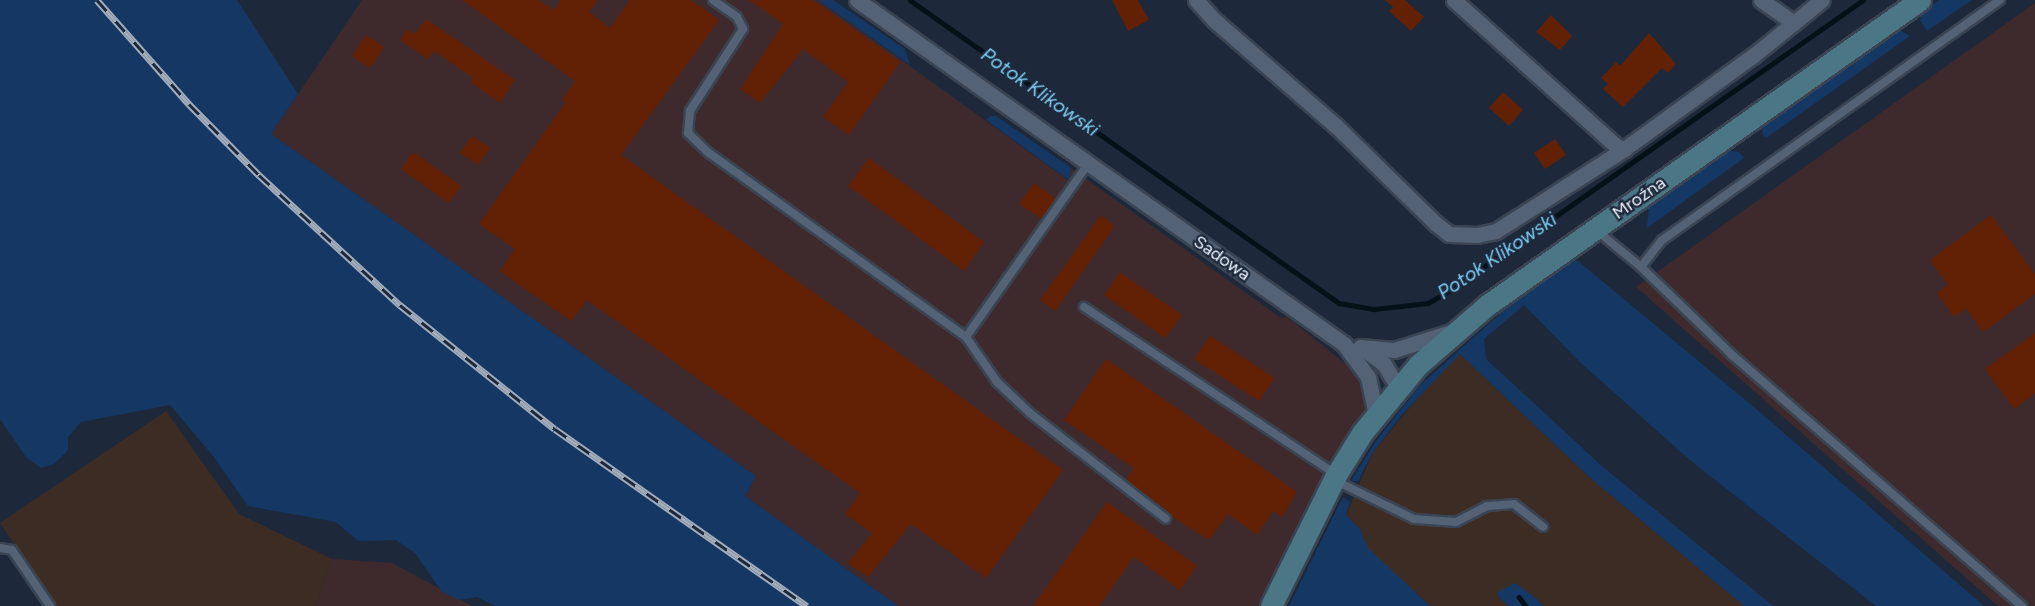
<!DOCTYPE html>
<meta charset="utf-8">
<style>
body{margin:0}
#map{position:relative;width:2035px;height:606px;overflow:hidden;background:#1d293b;font-family:Figtree,sans-serif}
div>[style]{position:absolute}
.commercial>*{inset:0;background:#3d2c23}
.industrial>*{inset:0;background:#3e2a2c}
.green>*{inset:0;background:#153764}
.stream>*{height:4.5px;margin:-2.25px;padding:0 2.25px;transform-origin:2.25px;border-radius:2.25px;background:#041118}
.building>*{inset:0;background:#622005}
.roads{filter:drop-shadow(2px 0 #3a4452) drop-shadow(-2px 0 #3a4452) drop-shadow(0 2px #3a4452) drop-shadow(0 -2px #3a4452)}
.lane>*{height:8px;margin:-4px;padding:0 4px;transform-origin:4px;border-radius:4px;background:#546276}
.street>*{height:15px;margin:-7.5px;padding:0 7.5px;transform-origin:7.5px;border-radius:7.5px;background:#546276}
.secondary>*{height:21px;margin:-10.5px;padding:0 10.5px;transform-origin:10.5px;border-radius:10.5px;background:#4b7686}
.rail>*{height:7px;margin-top:-3.5px;transform-origin:0;background:repeating-linear-gradient(90deg,#1d293b 0 14px,#a3acb9 0 28px);box-sizing:border-box;border-block:2px solid #a3acb9}
span{translate:-50% -50%;white-space:nowrap;text-align:center;line-height:1.15;-webkit-text-stroke:4.5px #1d293b;paint-order:stroke}
.street-label{font-size:18px;color:#eef5ff}
.water-label{font-size:20px;color:#7ccbf1;font-style:italic}
</style>
<div id="map">
<div class="commercial">
<div style="clip-path:polygon(1460px 354px,1589px 477px,1744px 606px,1543px 606px,1536px 598px,1499px 598px,1509px 606px,1430px 606px,1367px 548px,1360px 529px,1346px 515px,1373px 452px,1431px 382px)"></div>
<div style="clip-path:polygon(166px 411px,239px 514px,332px 559px,316px 606px,57px 606px,0 523px)"></div>
</div>
<div class="industrial">
<div style="clip-path:polygon(362px 0,818px 0,1068px 180px,1071px 168px,1281px 318px,1287px 317px,1362px 377px,1368px 401px,1363px 419px,1263px 606px,898px 606px,745px 496px,756px 476px,271px 134px)"></div>
<div style="clip-path:polygon(2035px 3px,2035px 606px,1998px 606px,1636px 287px)"></div>
<div style="clip-path:polygon(332px 559px,392px 563px,472px 606px,316px 606px)"></div>
</div>
<div class="green">
<div style="clip-path:polygon(0 0,237px 0,298px 94px,271px 134px,756px 476px,745px 496px,898px 606px,495px 606px,477px 597px,459px 600px,442px 592px,415px 553px,396px 540px,358px 541px,336px 522px,248px 506px,214px 457px,170px 405px,81px 422px,68px 437px,68px 450px,54px 464px,41px 468px,26px 457px,0 419px)"></div>
<div style="clip-path:polygon(818px 0,833px 0,905px 49px,910px 65px)"></div>
<div style="clip-path:polygon(1939px 0,1972px 0,1927px 31px,1920px 20px,1923px 12px)"></div>
<div style="clip-path:polygon(1896px 28px,1910px 36px,1766px 138px,1763px 135px,1762px 129px,1769px 118px)"></div>
<div style="clip-path:polygon(990px 116px,996px 116px,1071px 168px,1069px 180px,986px 120px)"></div>
<div style="clip-path:polygon(1726px 150px,1739px 152px,1744px 158px,1647px 228px,1649px 205px)"></div>
<div style="clip-path:polygon(1573px 257px,1755px 408px,1984px 606px,1876px 606px,1691px 461px,1581px 363px,1524px 305px,1484px 339px,1486px 359px,1603px 467px,1773px 606px,1744px 606px,1589px 477px,1460px 354px,1401px 416px,1373px 452px,1358px 481px,1351px 481px,1374px 444px,1419px 386px,1499px 315px,1496px 310px)"></div>
<div style="clip-path:polygon(1343px 497px,1350px 502px,1346px 515px,1360px 529px,1368px 548px,1430px 606px,1289px 606px)"></div>
<div style="clip-path:polygon(1515px 583px,1536px 598px,1543px 606px,1509px 606px,1499px 598px,1497px 592px)"></div>
</div>
<div class="stream">
<div style="left:910px;top:0;width:525px;rotate:35.23deg"></div>
<div style="left:1339px;top:303px;width:36px;rotate:10deg"></div>
<div style="left:1374px;top:309px;width:54px;rotate:-6.3deg"></div>
<div style="left:1428px;top:303px;width:28px;rotate:-30deg"></div>
<div style="left:1452px;top:289px;width:502px;rotate:-35.11deg"></div>
<div style="left:1519px;top:597px;width:11px;rotate:52deg"></div>
</div>
<div class="building">
<div style="clip-path:polygon(462px 0,539px 0,554px 10px,561px 0,598px 0,589px 12px,610px 28px,630px 0,691px 0,719px 20px,621px 155px,1063px 470px,986px 578px,911px 524px,868px 577px,848px 563px,872px 533px,845px 514px,860px 493px,587px 300px,571px 321px,500px 271px,515px 249px,479px 224px,566px 102px,562px 99px,575px 81px)"></div>
<div style="clip-path:polygon(749px 0,813px 0,900px 62px,849px 135px,823px 117px,848px 82px,803px 49px,760px 103px,740px 89px,783px 24px)"></div>
<div style="clip-path:polygon(1112px 0,1138px 0,1149px 20px,1128px 31px)"></div>
<div style="clip-path:polygon(1385px 0,1405px 0,1424px 17px,1411px 31px,1389px 11px,1393px 7px)"></div>
<div style="clip-path:polygon(1551px 15px,1572px 36px,1560px 50px,1536px 32px)"></div>
<div style="clip-path:polygon(426px 19px,515px 80px,500px 103px,470px 82px,473px 78px,434px 51px,428px 59px,400px 40px,408px 29px,415px 34px)"></div>
<div style="clip-path:polygon(1649px 33px,1676px 64px,1668px 73px,1662px 68px,1623px 107px,1603px 89px,1608px 84px,1601px 78px,1616px 62px,1620px 66px)"></div>
<div style="clip-path:polygon(366px 35px,384px 47px,370px 68px,352px 56px)"></div>
<div style="clip-path:polygon(1503px 92px,1523px 110px,1509px 126px,1489px 108px)"></div>
<div style="clip-path:polygon(472px 136px,490px 148px,478px 165px,460px 153px)"></div>
<div style="clip-path:polygon(1555px 139px,1566px 155px,1545px 169px,1534px 153px)"></div>
<div style="clip-path:polygon(413px 152px,461px 186px,449px 203px,401px 169px)"></div>
<div style="clip-path:polygon(869px 158px,984px 242px,964px 271px,848px 186px)"></div>
<div style="clip-path:polygon(1034px 183px,1056px 199px,1042px 219px,1019px 204px)"></div>
<div style="clip-path:polygon(1101px 215px,1115px 226px,1055px 311px,1040px 300px)"></div>
<div style="clip-path:polygon(1991px 215px,2035px 274px,2035px 294px,1983px 332px,1966px 308px,1954px 317px,1937px 293px,1948px 285px,1930px 260px)"></div>
<div style="clip-path:polygon(1120px 272px,1182px 315px,1165px 338px,1104px 295px)"></div>
<div style="clip-path:polygon(2035px 333px,2035px 393px,2014px 409px,1985px 369px)"></div>
<div style="clip-path:polygon(1210px 336px,1275px 378px,1259px 401px,1194px 359px)"></div>
<div style="clip-path:polygon(1106px 359px,1297px 492px,1282px 517px,1273px 511px,1257px 535px,1228px 514px,1209px 540px,1172px 517px,1126px 480px,1134px 468px,1064px 420px)"></div>
<div style="clip-path:polygon(1107px 502px,1197px 566px,1180px 590px,1134px 557px,1099px 606px,1033px 606px)"></div>
</div>
<div class="roads">
<div class="lane">
<div style="left:713px;top:0;width:29px;rotate:35deg"></div>
<div style="left:737px;top:17px;width:13px;rotate:63deg"></div>
<div style="left:743px;top:29px;width:98px;rotate:122.9deg"></div>
<div style="left:690px;top:111px;width:22px;rotate:95deg"></div>
<div style="left:688px;top:133px;width:29px;rotate:44deg"></div>
<div style="left:709px;top:153px;width:316px;rotate:35.6deg"></div>
<div style="left:966px;top:337px;width:212px;rotate:-54.8deg"></div>
<div style="left:2000px;top:0;width:415px;rotate:144.6deg"></div>
<div style="left:1662px;top:240px;width:34px;rotate:128deg"></div>
<div style="left:1641px;top:267px;width:127px;rotate:44deg"></div>
<div style="left:1732px;top:355px;width:384px;rotate:40.9deg"></div>
<div style="left:1596px;top:230px;width:58px;rotate:39.4deg"></div>
<div style="left:1084px;top:307px;width:301px;rotate:33.6deg"></div>
<div style="left:966px;top:337px;width:55px;rotate:55.4deg"></div>
<div style="left:997px;top:382px;width:45px;rotate:43.2deg"></div>
<div style="left:1030px;top:413px;width:172px;rotate:37.9deg"></div>
<div style="left:1334px;top:480px;width:89px;rotate:26deg"></div>
<div style="left:1414px;top:519px;width:42px;rotate:4.1deg"></div>
<div style="left:1456px;top:522px;width:35px;rotate:-27deg"></div>
<div style="left:1487px;top:506px;width:27px;rotate:-4deg"></div>
<div style="left:1514px;top:504px;width:37px;rotate:38deg"></div>
<div style="left:0;top:548px;width:12px;rotate:9deg"></div>
<div style="left:12px;top:550px;width:68px;rotate:55.8deg"></div>
</div>
<div class="street">
<div style="left:857px;top:0;width:596px;rotate:35.24deg"></div>
<div style="left:1344px;top:344px;width:41px;rotate:54deg"></div>
<div style="left:1368px;top:377px;width:39px;rotate:78deg"></div>
<div style="left:1196px;top:0;width:27px;rotate:48deg"></div>
<div style="left:1214px;top:20px;width:162px;rotate:41deg"></div>
<div style="left:1336px;top:126px;width:139px;rotate:44.4deg"></div>
<div style="left:1435px;top:223px;width:18px;rotate:38deg"></div>
<div style="left:1449px;top:234px;width:28px;rotate:2deg"></div>
<div style="left:1477px;top:235px;width:19px;rotate:-12deg"></div>
<div style="left:1496px;top:231px;width:152px;rotate:-32.6deg"></div>
<div style="left:1624px;top:149px;width:160px;rotate:-35.9deg"></div>
<div style="left:1754px;top:55px;width:87px;rotate:-39deg"></div>
<div style="left:1454px;top:0;width:218px;rotate:42deg"></div>
<div style="left:1616px;top:146px;width:9px;rotate:21deg"></div>
<div style="left:1761px;top:0;width:40px;rotate:34.9deg"></div>
<div style="left:1360px;top:347px;width:34px;rotate:5deg"></div>
<div style="left:1394px;top:350px;width:57px;rotate:-17.5deg"></div>
<div style="left:1364px;top:349px;width:25px;rotate:37deg"></div>
<div style="left:1384px;top:364px;width:26px;rotate:59deg"></div>
</div>
<div class="secondary">
<div style="left:1271px;top:606px;width:146px;rotate:-63.6deg"></div>
<div style="left:1336px;top:475px;width:49px;rotate:-58.2deg"></div>
<div style="left:1362px;top:433px;width:88px;rotate:-50.5deg"></div>
<div style="left:1418px;top:365px;width:90px;rotate:-40.9deg"></div>
<div style="left:1486px;top:306px;width:531px;rotate:-35.19deg"></div>
</div>
</div>
<div class="rail">
<div style="left:97px;top:0;width:139px;rotate:48.5deg"></div>
<div style="left:189px;top:104px;width:100px;rotate:45.4deg"></div>
<div style="left:259px;top:175px;width:192px;rotate:42.7deg"></div>
<div style="left:400px;top:305px;width:198px;rotate:38.7deg"></div>
<div style="left:555px;top:429px;width:308px;rotate:35.1deg"></div>
</div>
<div class="street-label">
<span style="left:1639px;top:198px;rotate:-35deg">Mroźna</span>
<span style="left:1222px;top:258px;rotate:35deg">Sadowa</span>
</div>
<div class="water-label">
<span style="left:1040px;top:92px;rotate:35deg">Potok Klikowski</span>
<span style="left:1497px;top:256px;rotate:-34deg">Potok Klikowski</span>
</div>
</div>
